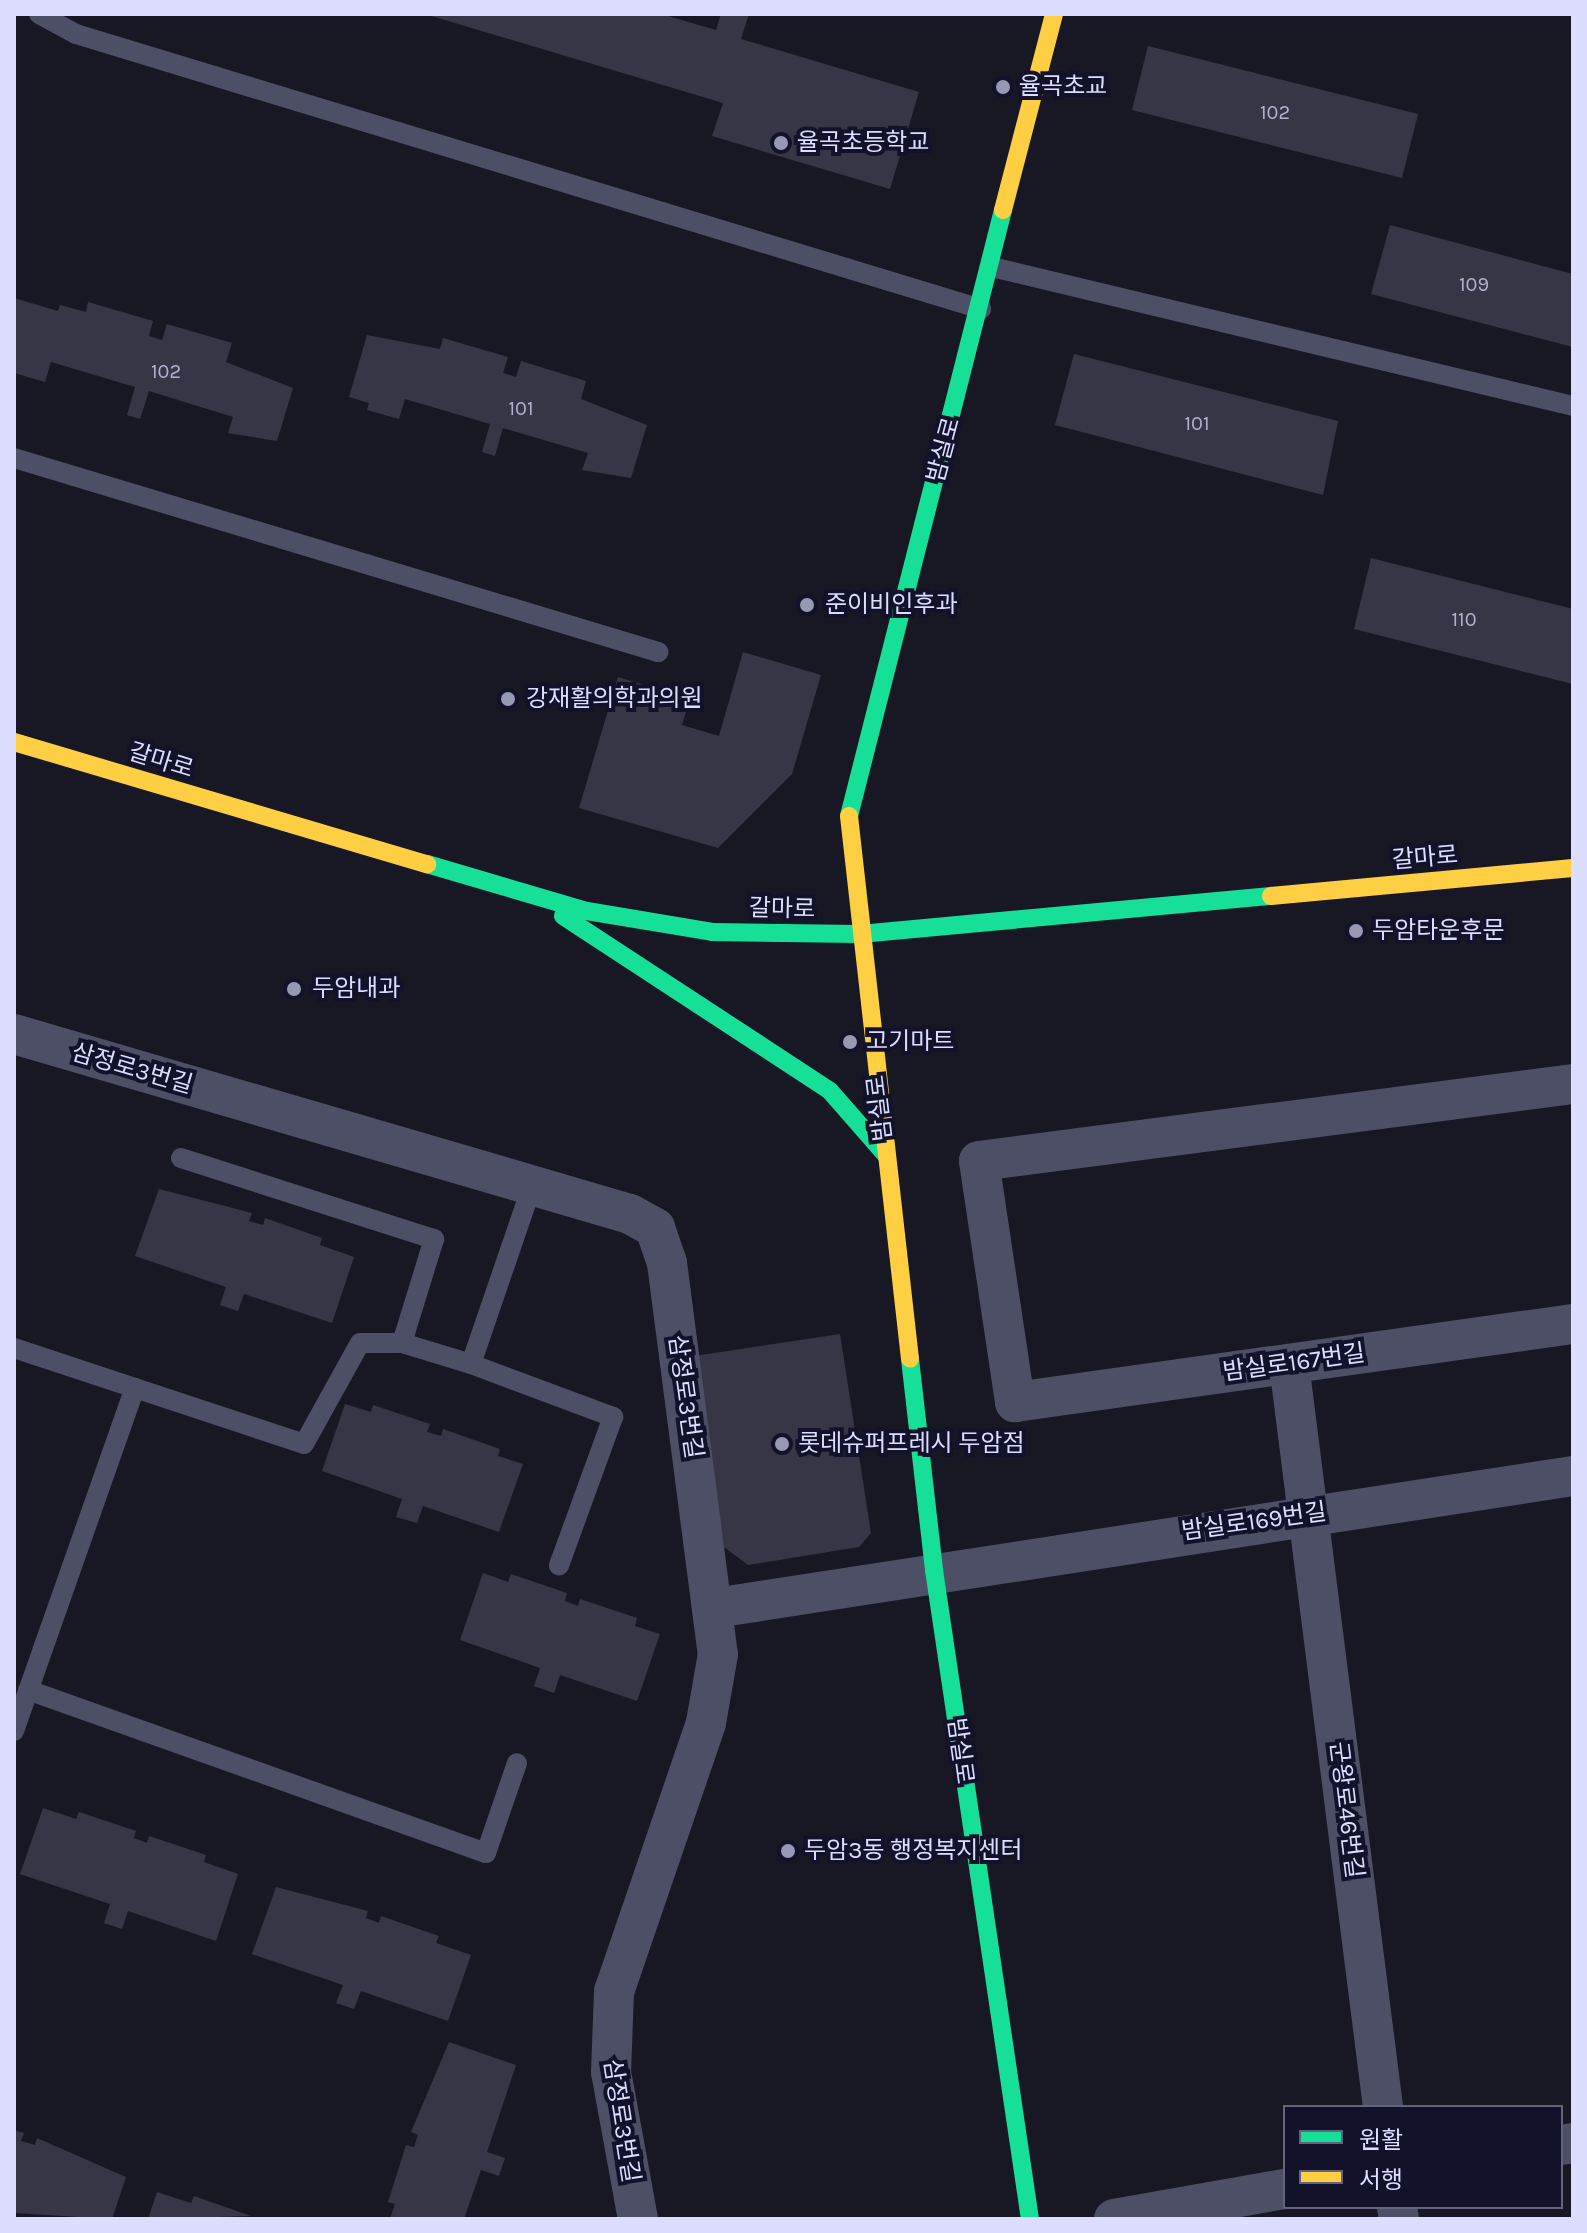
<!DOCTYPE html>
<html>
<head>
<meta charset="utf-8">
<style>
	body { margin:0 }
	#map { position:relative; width:1587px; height:2233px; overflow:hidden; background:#181825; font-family:Karla,"Noto Sans KR",sans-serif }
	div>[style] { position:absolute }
	.building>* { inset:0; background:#363646 }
	.lane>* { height:20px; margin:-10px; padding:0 10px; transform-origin:10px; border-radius:10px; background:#4d4f66 }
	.street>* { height:40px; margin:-20px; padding:0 20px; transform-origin:20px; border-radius:20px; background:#4d4f66 }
	.fast>* { height:18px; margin:-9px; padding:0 9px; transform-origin:9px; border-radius:9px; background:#16e098 }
	.slow>* { height:18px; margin:-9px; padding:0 9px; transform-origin:9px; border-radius:9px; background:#ffcf43 }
	.dots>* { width:22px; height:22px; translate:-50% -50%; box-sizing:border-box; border:4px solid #12122b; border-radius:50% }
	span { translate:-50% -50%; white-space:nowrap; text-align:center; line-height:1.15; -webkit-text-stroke:8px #12122b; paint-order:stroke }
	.number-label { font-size:20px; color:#b2b3d1 }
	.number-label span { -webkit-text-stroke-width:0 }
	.poi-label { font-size:24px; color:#dcddff }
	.left { translate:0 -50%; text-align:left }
	.street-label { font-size:24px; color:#dcddff }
	.frame { position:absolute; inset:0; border:16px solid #dcddff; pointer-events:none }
	.legend { position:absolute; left:1283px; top:2105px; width:280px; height:104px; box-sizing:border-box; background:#12122b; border:2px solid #636380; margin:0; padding:10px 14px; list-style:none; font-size:24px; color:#dcddff }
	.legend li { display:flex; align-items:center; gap:16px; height:40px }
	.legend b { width:40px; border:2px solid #636380 }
</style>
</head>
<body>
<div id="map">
	<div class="building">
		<i style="clip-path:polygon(425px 14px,661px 14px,716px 30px,721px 14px,749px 14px,741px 39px,919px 92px,890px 189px,712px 136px,723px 103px)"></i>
		<i style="clip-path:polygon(1148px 46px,1418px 114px,1402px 178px,1132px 110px)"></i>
		<i style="clip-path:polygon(1390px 225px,1573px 274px,1573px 347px,1371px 294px)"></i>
		<i style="clip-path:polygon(14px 298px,58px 311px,60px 305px,86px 312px,88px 302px,153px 321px,149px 336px,162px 340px,167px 324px,232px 343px,226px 362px,293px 388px,277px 441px,228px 433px,233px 417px,149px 391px,140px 419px,127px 415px,135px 387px,51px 362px,45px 382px,14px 373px)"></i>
		<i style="clip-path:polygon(367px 335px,440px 349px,443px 338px,508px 357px,503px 373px,516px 377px,521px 361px,586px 381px,581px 399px,647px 425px,631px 478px,582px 470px,588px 453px,503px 428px,495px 456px,482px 452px,490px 424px,405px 399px,399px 419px,367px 410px,369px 403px,349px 397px)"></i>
		<i style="clip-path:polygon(1074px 354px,1338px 421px,1323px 495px,1055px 425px)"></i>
		<i style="clip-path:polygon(1371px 558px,1573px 609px,1573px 684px,1354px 629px)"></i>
		<i style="clip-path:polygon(743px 652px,821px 675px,792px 774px,718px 848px,579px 808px,618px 677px,690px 699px,682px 725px,719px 736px)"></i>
		<i style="clip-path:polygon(159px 1189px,252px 1213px,249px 1221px,263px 1225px,265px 1218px,322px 1238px,320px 1245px,354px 1257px,332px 1323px,244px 1294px,238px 1311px,220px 1305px,226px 1287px,135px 1256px)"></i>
		<i style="clip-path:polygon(840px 1334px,871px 1533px,859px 1547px,748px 1565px,724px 1547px,694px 1356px)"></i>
		<i style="clip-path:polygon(345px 1404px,371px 1412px,373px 1405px,430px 1424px,427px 1432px,441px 1436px,443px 1429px,500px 1449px,498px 1456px,523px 1464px,499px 1532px,423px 1506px,417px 1523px,396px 1517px,402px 1499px,322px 1471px)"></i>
		<i style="clip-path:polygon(483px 1573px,508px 1582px,511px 1574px,567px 1593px,565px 1601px,578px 1606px,580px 1599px,637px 1618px,635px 1626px,660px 1634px,637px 1701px,560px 1675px,554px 1693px,534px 1686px,540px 1668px,460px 1640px)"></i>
		<i style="clip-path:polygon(43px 1808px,76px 1819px,79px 1812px,136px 1831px,134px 1838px,147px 1843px,149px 1836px,206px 1855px,204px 1862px,238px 1874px,216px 1941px,128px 1911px,122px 1929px,104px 1923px,110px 1904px,20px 1874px)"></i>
		<i style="clip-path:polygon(276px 1887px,368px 1911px,366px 1918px,379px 1923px,381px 1916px,439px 1936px,436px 1943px,471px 1955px,448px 2021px,361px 1991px,354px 2009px,336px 2003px,343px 1985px,252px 1954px)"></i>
		<i style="clip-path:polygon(449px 2042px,516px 2065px,487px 2152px,505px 2158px,499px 2176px,481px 2170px,464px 2219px,390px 2219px,395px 2204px,388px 2202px,406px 2145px,414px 2147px,418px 2135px,411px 2132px)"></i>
		<i style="clip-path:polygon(14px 2130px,24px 2133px,21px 2141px,35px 2145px,37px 2138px,126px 2177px,112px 2219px,14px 2213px)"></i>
		<i style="clip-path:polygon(157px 2192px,191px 2203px,194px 2196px,251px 2216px,148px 2219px)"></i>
	</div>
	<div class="lane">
		<i style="left:39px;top:14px;width:42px;rotate:28.4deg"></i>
		<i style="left:76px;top:34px;width:946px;rotate:16.9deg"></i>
		<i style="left:992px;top:267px;width:597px;rotate:13.45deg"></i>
		<i style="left:14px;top:458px;width:673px;rotate:16.76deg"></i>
		<i style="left:181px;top:1158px;width:266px;rotate:17.8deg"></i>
		<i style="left:434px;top:1239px;width:109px;rotate:107.1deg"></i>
		<i style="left:14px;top:1348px;width:305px;rotate:18.3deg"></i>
		<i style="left:304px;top:1444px;width:115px;rotate:-61deg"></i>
		<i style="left:360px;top:1343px;width:42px"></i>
		<i style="left:402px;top:1343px;width:72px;rotate:16.9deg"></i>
		<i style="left:471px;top:1364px;width:188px;rotate:-71.1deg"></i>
		<i style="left:471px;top:1364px;width:152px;rotate:20.5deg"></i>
		<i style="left:613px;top:1417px;width:158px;rotate:110deg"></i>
		<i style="left:28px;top:1690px;width:486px;rotate:19.6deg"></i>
		<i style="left:486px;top:1853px;width:95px;rotate:-71deg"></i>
		<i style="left:14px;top:1731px;width:364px;rotate:-70.6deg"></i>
	</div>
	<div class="street">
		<i style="left:14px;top:1034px;width:642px;rotate:16.29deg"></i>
		<i style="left:630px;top:1214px;width:29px;rotate:29deg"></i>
		<i style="left:655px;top:1228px;width:37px;rotate:71deg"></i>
		<i style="left:667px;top:1263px;width:394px;rotate:82.6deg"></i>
		<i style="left:718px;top:1654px;width:70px;rotate:99.9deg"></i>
		<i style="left:706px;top:1723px;width:283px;rotate:108.9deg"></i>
		<i style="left:614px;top:1991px;width:81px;rotate:92.1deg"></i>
		<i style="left:611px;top:2072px;width:149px;rotate:79.6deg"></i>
		<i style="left:1573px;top:1084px;width:599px;rotate:172.61deg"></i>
		<i style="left:979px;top:1161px;width:244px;rotate:81.5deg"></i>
		<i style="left:1015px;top:1402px;width:563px;rotate:-7.96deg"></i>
		<i style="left:1289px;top:1364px;width:749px;rotate:82.79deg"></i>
		<i style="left:715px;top:1608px;width:868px;rotate:-8.75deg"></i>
		<i style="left:1561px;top:2145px;width:12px;rotate:-9deg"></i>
		<i style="left:1397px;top:2207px;width:12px;rotate:81deg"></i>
		<i style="left:1114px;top:2219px;width:174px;rotate:-10deg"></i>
	</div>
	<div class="fast">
		<i style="left:849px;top:816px;width:625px;rotate:-75.74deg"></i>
		<i style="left:427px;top:864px;width:167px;rotate:16.4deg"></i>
		<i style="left:587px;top:911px;width:127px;rotate:9.5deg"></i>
		<i style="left:712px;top:932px;width:148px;rotate:0.8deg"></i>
		<i style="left:860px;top:934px;width:413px;rotate:-5.3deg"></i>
		<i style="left:563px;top:916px;width:319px;rotate:33.2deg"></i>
		<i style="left:830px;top:1091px;width:85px;rotate:48.8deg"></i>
		<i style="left:910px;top:1359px;width:212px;rotate:83.5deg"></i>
		<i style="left:934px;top:1570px;width:656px;rotate:81.59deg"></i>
	</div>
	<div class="slow">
		<i style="left:1003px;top:210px;width:203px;rotate:-75.4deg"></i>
		<i style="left:14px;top:742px;width:431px;rotate:16.5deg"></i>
		<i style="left:849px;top:816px;width:546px;rotate:83.59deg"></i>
		<i style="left:1271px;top:896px;width:303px;rotate:-5.3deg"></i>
	</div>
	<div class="dots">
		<i style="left:1003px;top:87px;background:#9798b3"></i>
		<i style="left:781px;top:143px;background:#9798b3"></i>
		<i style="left:807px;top:605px;background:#9798b3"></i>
		<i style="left:508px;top:699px;background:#9798b3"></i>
		<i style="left:1356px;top:931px;background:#9798b3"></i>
		<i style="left:294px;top:989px;background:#9798b3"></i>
		<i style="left:850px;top:1042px;background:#9798b3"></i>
		<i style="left:782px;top:1444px;background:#9798b3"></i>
		<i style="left:788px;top:1851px;background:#9798b3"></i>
	</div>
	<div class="number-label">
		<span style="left:1275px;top:112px">102</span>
		<span style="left:1474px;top:284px">109</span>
		<span style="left:166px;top:371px">102</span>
		<span style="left:521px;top:408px">101</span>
		<span style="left:1197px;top:423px">101</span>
		<span style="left:1464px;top:619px">110</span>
	</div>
	<div class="poi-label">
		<span class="left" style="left:1019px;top:87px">율곡초교</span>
		<span class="left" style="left:797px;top:143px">율곡초등학교</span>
		<span class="left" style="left:825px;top:605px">준이비인후과</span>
		<span class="left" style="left:526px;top:699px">강재활의학과의원</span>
		<span class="left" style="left:1372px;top:931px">두암타운후문</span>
		<span class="left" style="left:312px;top:989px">두암내과</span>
		<span class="left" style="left:866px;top:1042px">고기마트</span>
		<span class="left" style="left:798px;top:1444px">롯데슈퍼프레시 두암점</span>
		<span class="left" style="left:804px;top:1851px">두암3동 행정복지센터</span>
	</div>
	<div class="street-label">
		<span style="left:944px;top:450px;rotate:-75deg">밤실로</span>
		<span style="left:161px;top:761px;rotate:17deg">갈마로</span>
		<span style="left:1425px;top:858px;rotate:-5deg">갈마로</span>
		<span style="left:782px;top:909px;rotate:1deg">갈마로</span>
		<span style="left:132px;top:1069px;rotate:16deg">삼정로3번길</span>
		<span style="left:880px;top:1108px;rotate:-97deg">밤실로</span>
		<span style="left:1294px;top:1363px;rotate:-8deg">밤실로167번길</span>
		<span style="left:685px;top:1397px;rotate:82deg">삼정로3번길</span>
		<span style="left:1254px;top:1522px;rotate:-8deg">밤실로169번길</span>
		<span style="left:960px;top:1751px;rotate:82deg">밤실로</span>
		<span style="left:1346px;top:1810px;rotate:83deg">군왕로46번길</span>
		<span style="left:621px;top:2121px;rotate:81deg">삼정로3번길</span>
	</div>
	<div class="frame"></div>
	<ul class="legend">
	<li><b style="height:10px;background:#16e098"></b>원활</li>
	<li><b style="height:10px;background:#ffcf43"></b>서행</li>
	</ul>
</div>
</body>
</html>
